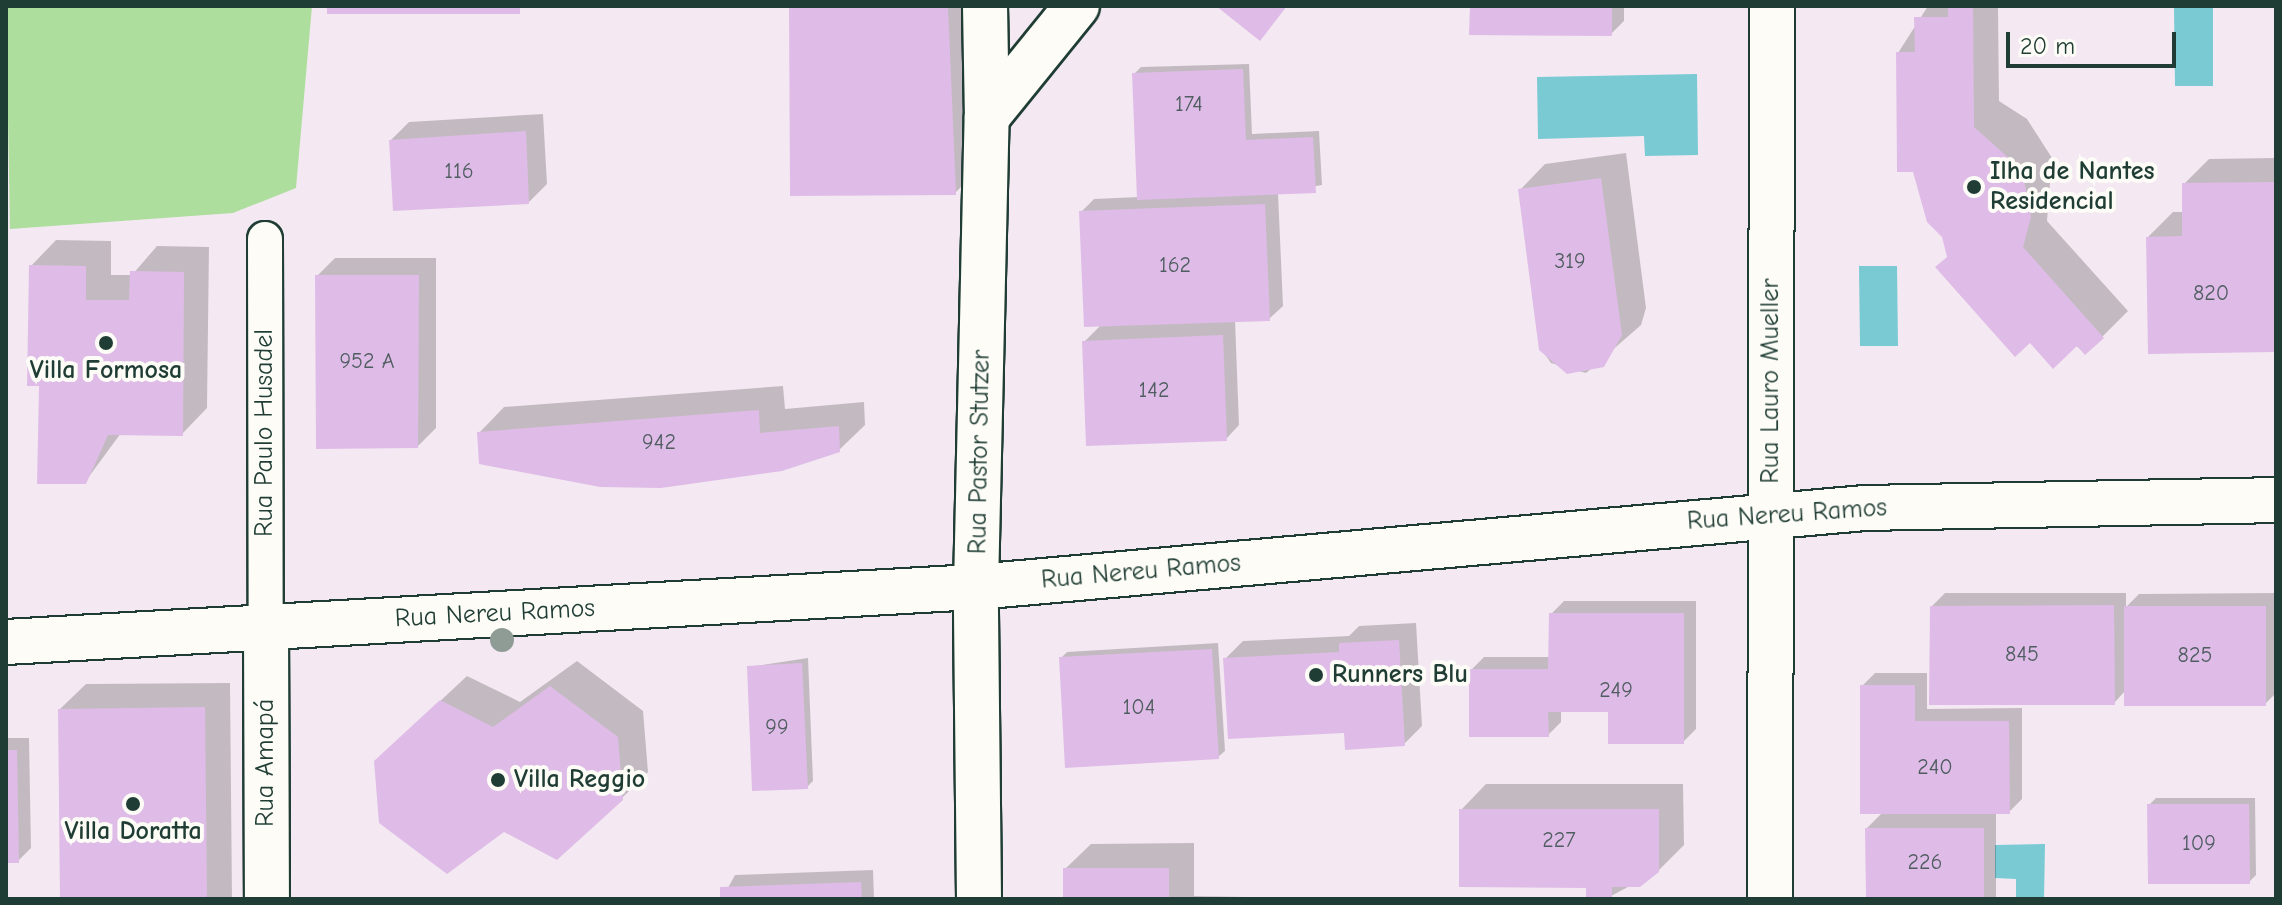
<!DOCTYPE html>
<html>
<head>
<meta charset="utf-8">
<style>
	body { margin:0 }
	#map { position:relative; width:2282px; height:905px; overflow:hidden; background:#f4e9f2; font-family:"Comic Neue",sans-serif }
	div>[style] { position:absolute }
	.green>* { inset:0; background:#aede9e }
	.water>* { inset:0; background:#7acad4 }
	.shadow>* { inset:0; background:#0003 }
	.building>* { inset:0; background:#dfbce7 }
	.roads { filter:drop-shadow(2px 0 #1f3d34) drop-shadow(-2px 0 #1f3d34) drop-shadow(0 2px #1f3d34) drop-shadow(0 -2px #1f3d34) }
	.service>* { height:34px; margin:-17px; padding:0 17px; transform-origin:17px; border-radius:17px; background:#fdfcf7 }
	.minor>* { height:44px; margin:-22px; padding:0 22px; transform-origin:22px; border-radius:22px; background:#fdfcf7 }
	.tertiary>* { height:44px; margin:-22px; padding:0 22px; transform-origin:22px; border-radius:22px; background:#fdfcf7 }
	.secondary>* { height:44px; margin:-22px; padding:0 22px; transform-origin:22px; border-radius:22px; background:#fdfcf7 }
	.trees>* { width:24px; height:24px; margin:-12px; border-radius:50%; background:#8f9c95 }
	.dots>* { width:22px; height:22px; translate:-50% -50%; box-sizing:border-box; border:4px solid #fdfcf7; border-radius:50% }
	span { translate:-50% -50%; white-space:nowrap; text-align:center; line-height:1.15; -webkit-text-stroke:8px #fdfcf7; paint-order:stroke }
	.number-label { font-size:22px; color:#4f5d61 }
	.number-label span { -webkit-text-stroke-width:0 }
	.poi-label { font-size:26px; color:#1f3d34; font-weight:700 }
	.left { translate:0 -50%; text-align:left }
	.street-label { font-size:26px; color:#1f3d34 }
	.frame { position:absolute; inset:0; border:8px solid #1f3d34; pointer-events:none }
	.scale { position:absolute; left:2006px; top:32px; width:170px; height:36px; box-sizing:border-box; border:4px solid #1f3d34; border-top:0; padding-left:10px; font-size:24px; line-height:28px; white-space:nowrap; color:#1f3d34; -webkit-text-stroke:6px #fdfcf7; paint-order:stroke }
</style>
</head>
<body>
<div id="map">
	<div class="green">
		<i style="clip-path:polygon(6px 6px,312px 6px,296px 188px,233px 213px,10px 229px)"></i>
	</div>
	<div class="water">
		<i style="clip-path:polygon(2174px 7px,2213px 7px,2213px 86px,2175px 86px)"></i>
		<i style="clip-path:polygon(1697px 74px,1698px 155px,1645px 156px,1644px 136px,1538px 139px,1537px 77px)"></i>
		<i style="clip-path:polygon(1859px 266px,1897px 266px,1898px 346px,1860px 346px)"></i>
		<i style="clip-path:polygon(2045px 844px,2044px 899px,2016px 899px,2016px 879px,1995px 878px,1995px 845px)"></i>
	</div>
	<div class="shadow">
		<i style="clip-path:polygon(790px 6px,969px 6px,976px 172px,955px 193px)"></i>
		<i style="clip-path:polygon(1472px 6px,1624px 6px,1624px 21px,1611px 34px)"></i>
		<i style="clip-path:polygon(1928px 6px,1998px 6px,1999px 101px,2027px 119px,2052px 158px,2047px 221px,2128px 311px,2086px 353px,1949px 256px,1898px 53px)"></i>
		<i style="clip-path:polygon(1249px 64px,1252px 134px,1319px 131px,1322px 185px,1278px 193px,1283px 306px,1269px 319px,1235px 320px,1239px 425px,1226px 439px,1084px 342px,1101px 325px,1081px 212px,1094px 199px,1139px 197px,1134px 74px,1141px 67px)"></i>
		<i style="clip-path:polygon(543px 114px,547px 184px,529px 202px,391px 140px,409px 122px)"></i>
		<i style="clip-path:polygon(1626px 153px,1646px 308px,1641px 325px,1586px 373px,1551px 363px,1541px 349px,1520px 190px,1545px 164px)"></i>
		<i style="clip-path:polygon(2276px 158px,2276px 350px,2148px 237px,2173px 212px,2184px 212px,2184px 184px,2209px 159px)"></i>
		<i style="clip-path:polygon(56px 240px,111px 241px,111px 275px,132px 275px,157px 246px,209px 247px,207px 408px,182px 434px,121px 433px,85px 482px,41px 384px,31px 266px)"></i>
		<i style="clip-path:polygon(335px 258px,436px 258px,436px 428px,418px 446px,317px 276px)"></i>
		<i style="clip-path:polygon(783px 386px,785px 409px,864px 402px,865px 425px,839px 450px,479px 433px,504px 407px)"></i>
		<i style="clip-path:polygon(1945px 593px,2126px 593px,2126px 607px,2139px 594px,2276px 593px,2276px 693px,2265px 704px,2126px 690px,2114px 703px,1932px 606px)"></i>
		<i style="clip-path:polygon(1564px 601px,1696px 601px,1696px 729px,1683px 742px,1610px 710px,1561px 710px,1561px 722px,1548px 735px,1471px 670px,1484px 657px,1551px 657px,1551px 614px)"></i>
		<i style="clip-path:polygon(1416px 623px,1422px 726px,1404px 744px,1346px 730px,1225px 659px,1243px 641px,1349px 636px,1359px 626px)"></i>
		<i style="clip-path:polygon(1218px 643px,1225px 751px,1218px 757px,1061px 658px,1067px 652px)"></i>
		<i style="clip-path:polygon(808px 658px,813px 781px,807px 787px,749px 667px)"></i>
		<i style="clip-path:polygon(577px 661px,643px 711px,648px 772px,622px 798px,376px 761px,467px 676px,520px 702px)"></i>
		<i style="clip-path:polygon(1875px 673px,1927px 673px,1927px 709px,2022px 708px,2022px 799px,2009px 812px,1996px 812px,1996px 899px,1868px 899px,1867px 828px,1883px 812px,1862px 686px)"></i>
		<i style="clip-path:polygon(230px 683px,232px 899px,62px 899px,60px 709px,86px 684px)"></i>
		<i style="clip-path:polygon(6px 738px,29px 738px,31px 848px,18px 861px,6px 861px)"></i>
		<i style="clip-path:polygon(1486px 784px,1683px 784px,1684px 845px,1658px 871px,1611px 896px,1461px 810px)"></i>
		<i style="clip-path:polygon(2156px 798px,2255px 798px,2256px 875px,2249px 882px,2149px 805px)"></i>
		<i style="clip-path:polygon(1194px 843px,1194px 896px,1345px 899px,1065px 899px,1065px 869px,1091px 844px)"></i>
		<i style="clip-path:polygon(873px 870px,874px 899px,722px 899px,735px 875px)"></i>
	</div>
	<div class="building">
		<i style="clip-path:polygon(327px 6px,520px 6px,520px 14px,327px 14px)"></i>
		<i style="clip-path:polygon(789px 6px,948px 6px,956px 195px,790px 196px)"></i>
		<i style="clip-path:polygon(1216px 6px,1287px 6px,1260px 41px)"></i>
		<i style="clip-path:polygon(1470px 6px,1612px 6px,1612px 36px,1469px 35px)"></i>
		<i style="clip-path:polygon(1948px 6px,1973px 6px,1974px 127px,2022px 170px,2031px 217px,2023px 247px,2104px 338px,2085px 355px,2077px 346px,2053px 369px,2030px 343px,2015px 357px,1935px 267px,1947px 257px,1942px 237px,1927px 222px,1913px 172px,1897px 172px,1896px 52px,1915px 52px,1914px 17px,1948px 17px)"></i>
		<i style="clip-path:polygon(1243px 69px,1246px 140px,1313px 137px,1316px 193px,1137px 200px,1132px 73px)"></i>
		<i style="clip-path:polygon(526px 131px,529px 204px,393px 211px,389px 140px)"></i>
		<i style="clip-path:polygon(1601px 178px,1622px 335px,1604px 367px,1567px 374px,1539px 350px,1518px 189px)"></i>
		<i style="clip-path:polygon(2276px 182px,2276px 352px,2148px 354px,2146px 237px,2182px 236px,2182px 183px)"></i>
		<i style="clip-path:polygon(1265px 204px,1270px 321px,1084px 327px,1079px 211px)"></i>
		<i style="clip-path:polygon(29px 265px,86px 266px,86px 300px,129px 300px,130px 271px,184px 272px,183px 436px,108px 435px,86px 484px,37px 484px,39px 386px,27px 386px)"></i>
		<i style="clip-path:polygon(315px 275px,419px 275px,418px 448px,316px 449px)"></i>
		<i style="clip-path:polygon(1223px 335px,1227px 441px,1086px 446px,1082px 341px)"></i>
		<i style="clip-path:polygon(759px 410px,760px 433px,839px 426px,840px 452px,782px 471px,661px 488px,600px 487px,479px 464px,477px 432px)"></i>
		<i style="clip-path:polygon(2114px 605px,2115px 705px,1929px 705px,1930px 606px)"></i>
		<i style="clip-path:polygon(2124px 606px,2266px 606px,2266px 706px,2124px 706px)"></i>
		<i style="clip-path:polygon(1549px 613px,1684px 613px,1684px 744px,1608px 744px,1608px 712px,1548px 712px,1549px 737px,1469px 737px,1469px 669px,1548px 669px)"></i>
		<i style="clip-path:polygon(1399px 640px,1405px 746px,1345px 750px,1344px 733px,1228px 739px,1223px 658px,1339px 652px,1339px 643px)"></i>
		<i style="clip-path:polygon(1212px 649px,1219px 759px,1065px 768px,1059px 657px)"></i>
		<i style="clip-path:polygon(802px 663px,808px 789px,752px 791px,747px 666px)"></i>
		<i style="clip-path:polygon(1860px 685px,1915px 685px,1915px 721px,2009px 721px,2010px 814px,1860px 814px)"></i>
		<i style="clip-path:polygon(550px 686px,618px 737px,623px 800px,557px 860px,504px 832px,447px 874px,379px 823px,374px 761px,440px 700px,493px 727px)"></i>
		<i style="clip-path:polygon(205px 707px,207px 899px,60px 899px,58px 709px)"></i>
		<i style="clip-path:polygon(6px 750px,17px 750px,19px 863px,6px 863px)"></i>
		<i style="clip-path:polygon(2147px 804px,2249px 804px,2250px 884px,2148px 884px)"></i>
		<i style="clip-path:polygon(1459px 809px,1659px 809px,1659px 872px,1640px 887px,1612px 887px,1612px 898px,1586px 897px,1586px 888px,1459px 887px)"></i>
		<i style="clip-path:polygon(1865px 828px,1984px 828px,1984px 899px,1866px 899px)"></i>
		<i style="clip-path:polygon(1063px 868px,1169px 868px,1169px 899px,1063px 899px)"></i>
		<i style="clip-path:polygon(861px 882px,862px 899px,720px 899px,720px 887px)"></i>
	</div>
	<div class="roads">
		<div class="service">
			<i style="left:265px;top:239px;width:388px;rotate:89.9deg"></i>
		</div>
		<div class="minor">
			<i style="left:985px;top:6px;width:111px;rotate:89deg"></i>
			<i style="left:266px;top:627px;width:272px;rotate:89.8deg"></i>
			<i style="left:6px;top:642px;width:972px;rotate:-3.25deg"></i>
		</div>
		<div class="tertiary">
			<i style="left:976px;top:587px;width:470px;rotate:-88.7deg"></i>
			<i style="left:987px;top:117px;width:143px;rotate:-51deg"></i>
			<i style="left:1770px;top:899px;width:893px;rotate:-89.87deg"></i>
		</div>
		<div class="secondary">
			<i style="left:979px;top:899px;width:312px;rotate:-90.6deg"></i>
			<i style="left:976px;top:587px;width:892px;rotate:-5.08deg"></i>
			<i style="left:1864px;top:508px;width:412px;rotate:-1.1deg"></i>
		</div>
	</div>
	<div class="trees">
		<i style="left:502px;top:640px"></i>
	</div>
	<div class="dots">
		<i style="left:1974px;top:187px;background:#1f3d34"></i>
		<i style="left:106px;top:343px;background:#1f3d34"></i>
		<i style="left:1316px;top:675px;background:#1f3d34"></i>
		<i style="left:498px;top:780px;background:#1f3d34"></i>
		<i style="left:133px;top:804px;background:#1f3d34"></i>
	</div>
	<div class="number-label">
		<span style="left:1189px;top:105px">174</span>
		<span style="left:459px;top:172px">116</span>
		<span style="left:1570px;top:262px">319</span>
		<span style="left:1175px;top:266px">162</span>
		<span style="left:2211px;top:294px">820</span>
		<span style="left:367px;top:362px">952 A</span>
		<span style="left:1154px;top:391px">142</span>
		<span style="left:659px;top:443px">942</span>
		<span style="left:2022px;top:655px">845</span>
		<span style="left:2195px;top:656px">825</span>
		<span style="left:1616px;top:691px">249</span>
		<span style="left:1139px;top:708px">104</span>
		<span style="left:777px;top:728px">99</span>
		<span style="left:1935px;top:768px">240</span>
		<span style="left:1559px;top:841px">227</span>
		<span style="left:2199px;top:844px">109</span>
		<span style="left:1925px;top:863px">226</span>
	</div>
	<div class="poi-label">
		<span class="left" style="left:1990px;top:187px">Ilha de Nantes<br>Residencial</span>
		<span style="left:106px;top:371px">Villa Formosa</span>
		<span class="left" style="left:1332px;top:675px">Runners Blu</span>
		<span class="left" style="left:514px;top:780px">Villa Reggio</span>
		<span style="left:133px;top:832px">Villa Doratta</span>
	</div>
	<div class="street-label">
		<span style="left:1771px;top:381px;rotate:-90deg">Rua Lauro Mueller</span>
		<span style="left:265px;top:433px;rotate:-90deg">Rua Paulo Husadel</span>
		<span style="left:980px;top:452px;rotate:-89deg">Rua Pastor Stutzer</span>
		<span style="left:1787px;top:515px;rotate:-4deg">Rua Nereu Ramos</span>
		<span style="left:1141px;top:572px;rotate:-5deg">Rua Nereu Ramos</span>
		<span style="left:495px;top:614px;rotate:-3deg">Rua Nereu Ramos</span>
		<span style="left:266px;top:763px;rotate:-90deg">Rua Amapá</span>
	</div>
	<div class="frame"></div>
	<div class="scale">20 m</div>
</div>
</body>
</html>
